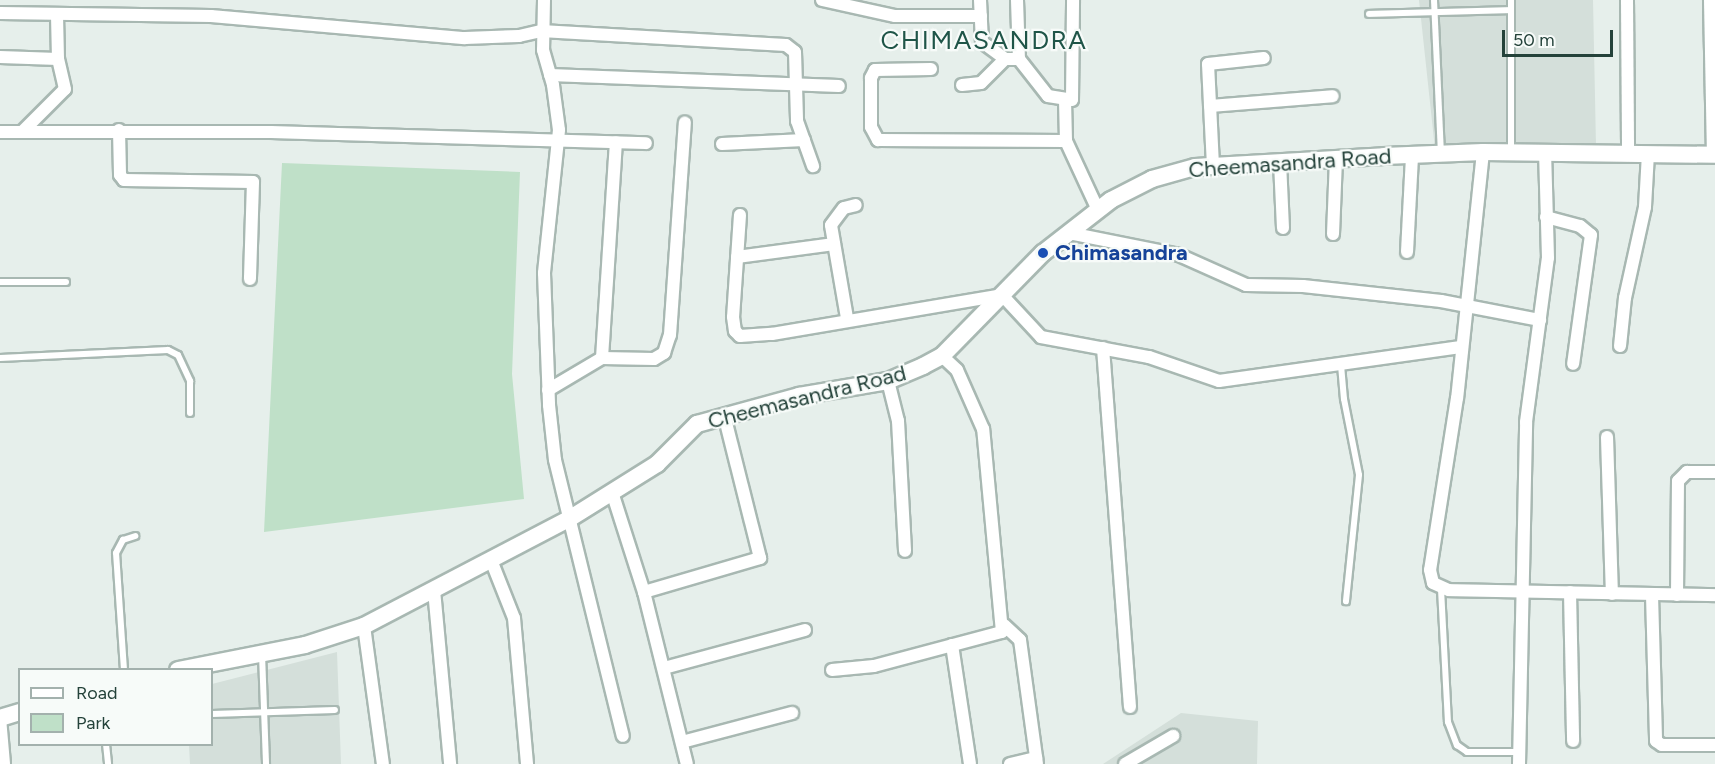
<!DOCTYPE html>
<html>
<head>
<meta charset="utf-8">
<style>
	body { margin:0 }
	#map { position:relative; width:1715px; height:764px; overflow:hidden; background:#e6efeb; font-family:Figtree,sans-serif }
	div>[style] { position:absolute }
	.built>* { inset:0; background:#d4dfda }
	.green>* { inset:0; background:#bfe0c8 }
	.roads { filter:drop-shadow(2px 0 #a8b8b2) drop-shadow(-2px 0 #a8b8b2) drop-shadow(0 2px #a8b8b2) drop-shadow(0 -2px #a8b8b2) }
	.service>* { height:6px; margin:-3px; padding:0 3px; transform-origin:3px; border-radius:3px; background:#fff }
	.minor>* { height:12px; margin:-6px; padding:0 6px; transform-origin:6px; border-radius:6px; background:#fff }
	.tertiary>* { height:16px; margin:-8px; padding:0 8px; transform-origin:8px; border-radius:8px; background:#fff }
	.dots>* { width:16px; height:16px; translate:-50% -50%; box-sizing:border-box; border:3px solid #f7fbf9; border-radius:50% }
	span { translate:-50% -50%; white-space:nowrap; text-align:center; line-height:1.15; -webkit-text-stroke:4.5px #f7fbf9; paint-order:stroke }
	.street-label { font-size:22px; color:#24423a }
	.transit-label { font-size:22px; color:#164399; font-weight:700 }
	.left { translate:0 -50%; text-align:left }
	.quarter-label { font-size:26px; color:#1f5548; letter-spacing:1.5px }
	.legend { position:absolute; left:18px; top:668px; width:195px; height:78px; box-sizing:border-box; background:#f7fbf9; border:2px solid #a3b1ad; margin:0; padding:8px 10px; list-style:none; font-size:18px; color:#24423a }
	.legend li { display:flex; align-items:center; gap:12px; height:30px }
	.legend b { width:30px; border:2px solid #a3b1ad }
	.scale { position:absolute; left:1502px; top:30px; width:111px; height:27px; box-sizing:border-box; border:3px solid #24423a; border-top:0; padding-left:8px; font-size:18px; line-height:21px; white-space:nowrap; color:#24423a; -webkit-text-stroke:4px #f7fbf9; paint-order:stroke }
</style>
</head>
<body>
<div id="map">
	<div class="built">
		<i style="clip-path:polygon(1419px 0,1593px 0,1596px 146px,1435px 149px)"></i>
		<i style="clip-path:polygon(337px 652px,341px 764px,190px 764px,189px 745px,212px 744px,212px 684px)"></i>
		<i style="clip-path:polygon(1181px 713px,1258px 721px,1257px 764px,1103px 764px)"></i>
	</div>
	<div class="green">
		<i style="clip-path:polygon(282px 163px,520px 172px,512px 374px,524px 499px,264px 532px)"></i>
	</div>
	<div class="roads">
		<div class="service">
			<i style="left:1434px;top:0;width:152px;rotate:87.4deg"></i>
			<i style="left:1511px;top:0;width:152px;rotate:90deg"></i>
			<i style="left:1369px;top:14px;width:142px;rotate:-1.6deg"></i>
			<i style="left:0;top:282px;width:66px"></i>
			<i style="left:0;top:358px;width:168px;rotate:-2.7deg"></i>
			<i style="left:168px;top:350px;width:11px;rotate:27deg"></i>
			<i style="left:178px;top:355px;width:29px;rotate:65deg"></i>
			<i style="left:190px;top:381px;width:32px;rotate:90deg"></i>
			<i style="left:1341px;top:365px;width:34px;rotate:85deg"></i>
			<i style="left:1344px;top:399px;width:77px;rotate:78.8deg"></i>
			<i style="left:1359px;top:475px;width:127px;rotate:95.9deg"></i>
			<i style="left:1441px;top:589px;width:133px;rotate:87deg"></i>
			<i style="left:1448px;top:722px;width:25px;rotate:69deg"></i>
			<i style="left:1457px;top:745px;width:12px;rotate:35deg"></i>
			<i style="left:1467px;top:752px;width:52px"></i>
			<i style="left:262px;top:654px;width:110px;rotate:87.9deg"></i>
			<i style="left:124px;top:670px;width:117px;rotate:-93.9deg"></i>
			<i style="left:116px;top:553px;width:15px;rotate:-62deg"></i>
			<i style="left:123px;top:540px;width:13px;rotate:-18deg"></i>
			<i style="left:212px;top:714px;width:123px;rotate:-1.9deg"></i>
			<i style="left:106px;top:744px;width:20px;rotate:84deg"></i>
		</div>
		<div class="minor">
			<i style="left:544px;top:0;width:50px;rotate:91.1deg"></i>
			<i style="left:543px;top:50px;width:36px;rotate:74deg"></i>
			<i style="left:553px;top:85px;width:45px;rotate:82.4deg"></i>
			<i style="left:559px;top:130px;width:144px;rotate:96deg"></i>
			<i style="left:544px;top:273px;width:132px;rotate:87.8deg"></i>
			<i style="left:549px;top:405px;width:55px;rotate:83.8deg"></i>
			<i style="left:555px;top:460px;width:284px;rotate:76.2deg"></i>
			<i style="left:822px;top:0;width:75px;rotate:12.4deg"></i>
			<i style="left:895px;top:16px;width:86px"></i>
			<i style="left:980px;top:0;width:42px;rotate:87.3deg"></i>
			<i style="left:982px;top:42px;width:29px;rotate:36deg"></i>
			<i style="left:1005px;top:59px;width:14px"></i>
			<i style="left:1017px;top:0;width:59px;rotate:88.1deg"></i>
			<i style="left:1019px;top:59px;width:47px;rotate:51.9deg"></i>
			<i style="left:1048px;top:96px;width:24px;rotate:9deg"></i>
			<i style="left:1072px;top:100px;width:100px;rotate:-89.4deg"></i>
			<i style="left:1627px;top:0;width:154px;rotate:89.6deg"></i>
			<i style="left:1710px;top:0;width:155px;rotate:88.9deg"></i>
			<i style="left:0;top:13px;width:211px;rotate:0.8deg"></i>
			<i style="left:211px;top:16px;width:255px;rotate:5deg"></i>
			<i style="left:465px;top:38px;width:54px;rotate:-2.1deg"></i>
			<i style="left:519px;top:36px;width:23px;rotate:-13deg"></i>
			<i style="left:541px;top:31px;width:245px;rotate:3.3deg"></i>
			<i style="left:786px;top:45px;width:11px;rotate:38deg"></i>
			<i style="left:795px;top:52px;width:69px;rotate:88.3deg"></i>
			<i style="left:797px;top:121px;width:48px;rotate:70.4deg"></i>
			<i style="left:0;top:57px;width:58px;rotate:2deg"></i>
			<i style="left:931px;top:69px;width:56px;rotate:179deg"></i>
			<i style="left:875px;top:70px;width:9px;rotate:117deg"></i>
			<i style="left:871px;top:78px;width:49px;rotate:90deg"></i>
			<i style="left:871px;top:127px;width:15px;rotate:62deg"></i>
			<i style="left:878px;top:140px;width:188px;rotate:0.3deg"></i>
			<i style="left:550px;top:75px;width:289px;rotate:2.2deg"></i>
			<i style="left:962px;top:85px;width:19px;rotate:-6deg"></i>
			<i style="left:981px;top:83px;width:34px;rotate:-45deg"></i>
			<i style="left:1065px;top:100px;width:41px;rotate:88.6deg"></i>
			<i style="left:1066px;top:141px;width:76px;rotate:65.1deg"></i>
			<i style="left:1210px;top:106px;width:123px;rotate:-4.6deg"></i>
			<i style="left:119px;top:130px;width:45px;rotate:88.7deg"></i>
			<i style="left:120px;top:175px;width:6px;rotate:51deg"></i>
			<i style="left:124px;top:180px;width:129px;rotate:0.9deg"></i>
			<i style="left:253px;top:182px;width:97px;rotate:91.8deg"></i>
			<i style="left:23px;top:131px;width:59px;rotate:-45deg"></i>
			<i style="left:65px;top:89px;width:31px;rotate:-103deg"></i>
			<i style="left:58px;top:59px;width:44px;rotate:-91.3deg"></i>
			<i style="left:0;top:132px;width:271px"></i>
			<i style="left:271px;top:132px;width:375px;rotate:1.7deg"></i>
			<i style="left:722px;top:144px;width:82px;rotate:-2.8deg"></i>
			<i style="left:1483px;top:152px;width:247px;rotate:96deg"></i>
			<i style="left:1457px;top:398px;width:174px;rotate:98.9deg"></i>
			<i style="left:1430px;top:570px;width:13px;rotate:77deg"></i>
			<i style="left:1433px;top:583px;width:17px;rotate:24deg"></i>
			<i style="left:1449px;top:590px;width:266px;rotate:1.1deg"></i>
			<i style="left:1280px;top:162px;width:66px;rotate:87.4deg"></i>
			<i style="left:1213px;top:166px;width:102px;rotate:-92.8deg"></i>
			<i style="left:1208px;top:64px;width:56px;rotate:-6.1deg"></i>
			<i style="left:740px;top:215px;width:102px;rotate:93.9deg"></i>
			<i style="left:733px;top:317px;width:14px;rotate:82deg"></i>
			<i style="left:735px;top:331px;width:7px;rotate:45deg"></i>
			<i style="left:740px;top:336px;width:32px;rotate:-4deg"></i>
			<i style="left:772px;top:334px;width:233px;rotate:-9.6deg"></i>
			<i style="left:1002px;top:295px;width:57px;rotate:47.1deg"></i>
			<i style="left:1041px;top:337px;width:110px;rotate:10.5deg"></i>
			<i style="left:1149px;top:357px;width:74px;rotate:18.9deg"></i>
			<i style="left:1219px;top:381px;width:244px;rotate:-8deg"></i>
			<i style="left:1546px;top:217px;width:35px;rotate:15deg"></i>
			<i style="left:1580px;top:226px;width:14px;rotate:39deg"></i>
			<i style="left:1591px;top:235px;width:130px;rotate:97.9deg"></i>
			<i style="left:1069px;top:233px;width:112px;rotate:11.3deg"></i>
			<i style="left:1179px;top:255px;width:73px;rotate:24.1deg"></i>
			<i style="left:1246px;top:285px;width:57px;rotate:1deg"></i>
			<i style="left:1303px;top:286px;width:139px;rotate:6.2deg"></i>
			<i style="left:1441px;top:301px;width:101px;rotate:10.9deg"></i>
			<i style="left:1333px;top:234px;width:75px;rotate:-87.7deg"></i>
			<i style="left:1407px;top:252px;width:97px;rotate:-87deg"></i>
			<i style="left:737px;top:257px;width:98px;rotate:-7.6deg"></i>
			<i style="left:847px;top:318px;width:94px;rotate:-99.8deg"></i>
			<i style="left:831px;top:225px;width:21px;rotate:-53deg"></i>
			<i style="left:844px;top:208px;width:12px;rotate:-14deg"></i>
			<i style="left:1620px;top:346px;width:48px;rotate:-84.1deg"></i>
			<i style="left:1625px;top:298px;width:93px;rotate:-77.6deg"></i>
			<i style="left:1645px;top:207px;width:53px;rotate:-86.8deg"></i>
			<i style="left:1103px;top:348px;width:360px;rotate:85.7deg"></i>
			<i style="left:602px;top:358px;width:216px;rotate:-86.3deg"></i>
			<i style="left:888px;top:381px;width:41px;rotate:76deg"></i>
			<i style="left:898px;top:421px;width:130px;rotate:86.9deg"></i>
			<i style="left:548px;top:390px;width:63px;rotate:-30.7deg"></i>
			<i style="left:602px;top:358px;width:52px;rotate:1.1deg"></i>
			<i style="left:654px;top:359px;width:12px;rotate:-31deg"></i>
			<i style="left:664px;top:353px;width:19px;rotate:-72deg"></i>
			<i style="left:670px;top:335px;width:213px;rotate:-86deg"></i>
			<i style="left:1607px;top:437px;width:157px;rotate:88.2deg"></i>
			<i style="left:612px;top:492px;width:105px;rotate:72.3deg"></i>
			<i style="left:644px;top:592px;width:177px;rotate:76deg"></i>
			<i style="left:491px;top:560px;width:62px;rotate:68.4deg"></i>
			<i style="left:514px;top:618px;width:147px;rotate:84.9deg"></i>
			<i style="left:434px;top:590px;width:175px;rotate:84.7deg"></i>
			<i style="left:644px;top:592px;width:121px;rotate:-16.3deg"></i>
			<i style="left:760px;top:558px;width:147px;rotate:-104.1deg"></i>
			<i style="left:1570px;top:592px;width:149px;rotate:88.8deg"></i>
			<i style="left:1652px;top:595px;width:146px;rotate:88.4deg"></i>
			<i style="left:1656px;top:741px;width:7px;rotate:34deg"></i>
			<i style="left:1662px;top:745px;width:53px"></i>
			<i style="left:1677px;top:595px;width:114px;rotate:-89.5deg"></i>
			<i style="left:1678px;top:481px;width:13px;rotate:-45deg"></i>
			<i style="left:1687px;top:472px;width:28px"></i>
			<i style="left:1004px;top:625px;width:22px;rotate:43deg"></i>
			<i style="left:1020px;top:640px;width:125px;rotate:82.2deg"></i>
			<i style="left:364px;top:626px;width:139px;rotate:82.2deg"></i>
			<i style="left:952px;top:645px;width:120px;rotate:81.4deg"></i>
			<i style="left:664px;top:668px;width:146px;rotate:-15.1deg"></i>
			<i style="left:832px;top:670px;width:42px;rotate:-5.4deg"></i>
			<i style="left:874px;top:666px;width:132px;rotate:-14.9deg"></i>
			<i style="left:1002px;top:632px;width:204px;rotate:-95.3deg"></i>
			<i style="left:983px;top:429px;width:64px;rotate:-113.8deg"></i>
			<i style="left:957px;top:370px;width:21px;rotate:-137deg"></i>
			<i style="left:0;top:718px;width:46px;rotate:85deg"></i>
			<i style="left:682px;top:742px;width:114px;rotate:-14.8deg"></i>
			<i style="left:1010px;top:764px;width:27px;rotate:-13deg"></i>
			<i style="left:1125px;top:764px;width:56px;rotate:-30.3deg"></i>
			<i style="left:1519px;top:764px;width:342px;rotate:-88.8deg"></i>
			<i style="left:1526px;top:422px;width:165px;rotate:-82.4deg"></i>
			<i style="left:1548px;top:258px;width:105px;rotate:-91.6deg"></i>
		</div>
		<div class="tertiary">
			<i style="left:178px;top:670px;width:129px;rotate:-11.1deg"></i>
			<i style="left:305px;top:645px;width:62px;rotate:-17.9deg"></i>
			<i style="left:364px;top:626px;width:231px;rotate:-27.6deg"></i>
			<i style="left:569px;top:519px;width:104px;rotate:-32deg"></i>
			<i style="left:657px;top:464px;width:57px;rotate:-45deg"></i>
			<i style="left:697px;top:424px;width:106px;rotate:-15.4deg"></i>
			<i style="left:799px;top:396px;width:90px;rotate:-9.6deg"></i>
			<i style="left:888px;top:381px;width:38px;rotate:-23deg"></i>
			<i style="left:923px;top:366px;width:21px;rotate:-28deg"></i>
			<i style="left:942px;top:356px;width:144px;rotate:-45.6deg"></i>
			<i style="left:1043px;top:253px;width:86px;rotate:-37.9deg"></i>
			<i style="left:1111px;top:200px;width:46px;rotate:-27.1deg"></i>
			<i style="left:1152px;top:179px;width:45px;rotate:-15.6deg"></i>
			<i style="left:1195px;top:167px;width:189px;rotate:-3.3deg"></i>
			<i style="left:1384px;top:156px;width:99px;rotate:-2.3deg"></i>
			<i style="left:1483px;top:152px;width:232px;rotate:0.7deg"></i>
			<i style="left:0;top:718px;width:21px;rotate:-17deg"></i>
		</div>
	</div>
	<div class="dots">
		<i style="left:1043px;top:253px;background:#1a4fb4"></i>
	</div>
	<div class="street-label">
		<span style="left:1290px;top:163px;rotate:-4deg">Cheemasandra Road</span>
		<span style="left:807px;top:397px;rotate:-14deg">Cheemasandra Road</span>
	</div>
	<div class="transit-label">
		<span class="left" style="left:1055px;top:253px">Chimasandra</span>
	</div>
	<div class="quarter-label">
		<span style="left:984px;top:41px">CHIMASANDRA</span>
	</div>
	<ul class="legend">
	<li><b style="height:8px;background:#fff"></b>Road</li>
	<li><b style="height:16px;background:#bfe0c8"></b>Park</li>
	</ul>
	<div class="scale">50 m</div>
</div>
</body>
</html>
